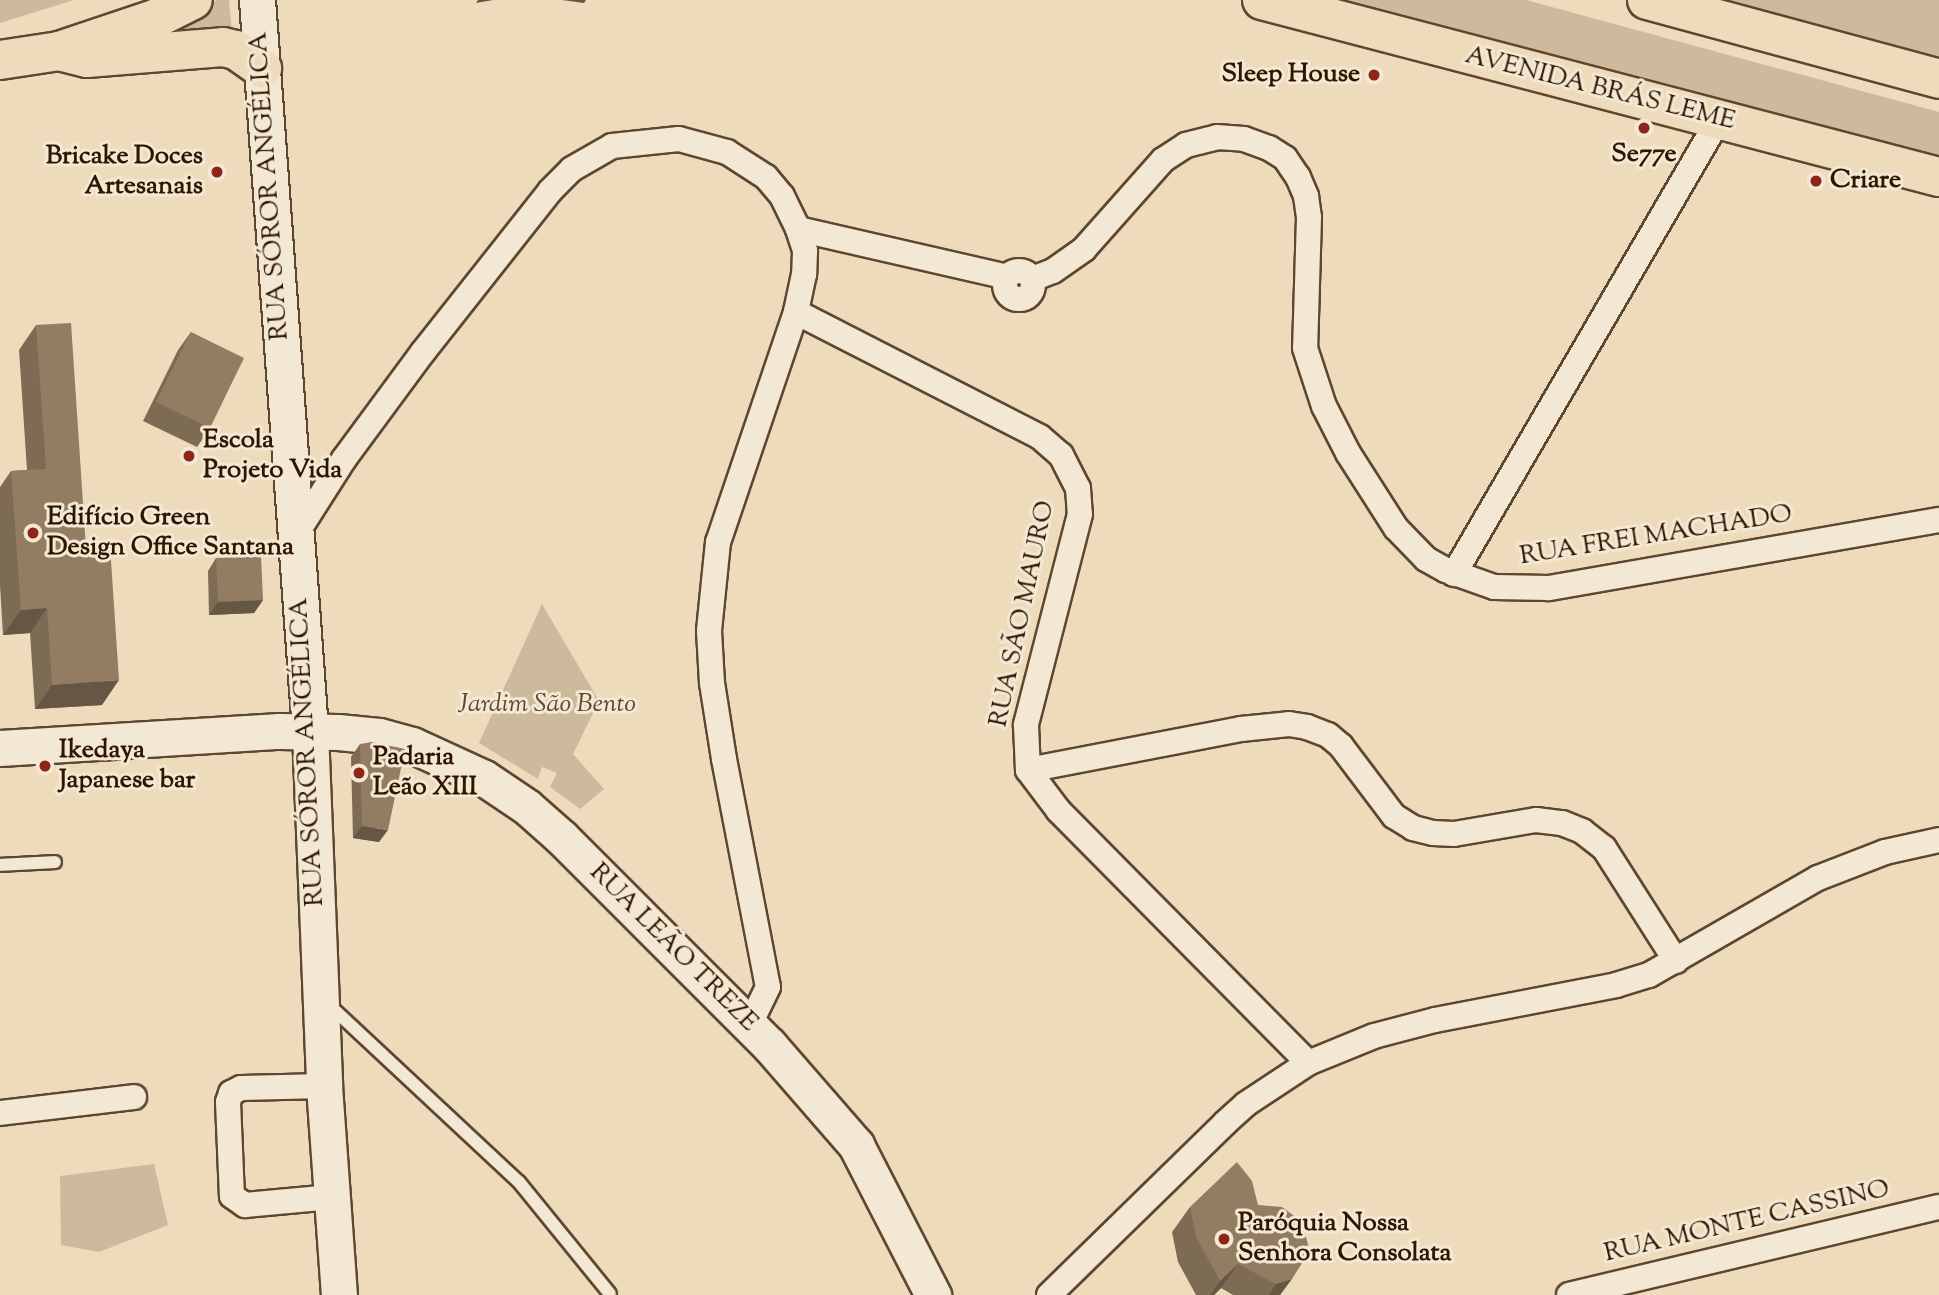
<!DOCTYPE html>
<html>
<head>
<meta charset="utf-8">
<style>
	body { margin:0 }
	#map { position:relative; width:1939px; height:1295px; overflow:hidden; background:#eddbbc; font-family:"Sorts Mill Goudy",serif }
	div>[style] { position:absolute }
	.green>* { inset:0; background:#cdb99c }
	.roads { filter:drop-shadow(2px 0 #5f462f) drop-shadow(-2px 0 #5f462f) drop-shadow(0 2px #5f462f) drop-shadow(0 -2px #5f462f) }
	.lane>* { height:12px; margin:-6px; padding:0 6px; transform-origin:6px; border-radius:6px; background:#f3e8d3 }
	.street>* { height:24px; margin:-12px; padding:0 12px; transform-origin:12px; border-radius:12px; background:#f3e8d3 }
	.street>.ring { margin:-12px; padding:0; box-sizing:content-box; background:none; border:24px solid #f3e8d3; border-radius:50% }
	.secondary>* { height:35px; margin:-17.5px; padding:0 17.5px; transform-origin:17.5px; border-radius:17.5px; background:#f3e8d3 }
	.primary>* { height:38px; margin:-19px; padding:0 19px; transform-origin:19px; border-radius:19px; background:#eddbbc }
	.wall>* { inset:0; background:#7e6b54 }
	.shaded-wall>* { inset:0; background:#665745 }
	.building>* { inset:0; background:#927c62 }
	.dots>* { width:19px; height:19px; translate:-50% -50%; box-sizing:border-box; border:4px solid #f3e8d3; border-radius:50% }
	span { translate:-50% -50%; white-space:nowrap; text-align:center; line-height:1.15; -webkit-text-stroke:6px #f3e8d3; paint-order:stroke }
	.poi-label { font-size:26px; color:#301500; font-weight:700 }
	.right { translate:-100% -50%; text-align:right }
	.left { translate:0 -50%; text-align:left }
	.street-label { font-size:26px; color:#301500 }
	.park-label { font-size:26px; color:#5f462f; font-style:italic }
</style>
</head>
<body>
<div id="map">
	<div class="green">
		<i style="clip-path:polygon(0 0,74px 0,0 23px)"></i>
		<i style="clip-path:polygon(218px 0,229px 0,232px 34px,100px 51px)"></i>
		<i style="clip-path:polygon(1347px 0,1526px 0,1939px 112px,1939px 156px)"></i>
		<i style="clip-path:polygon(1685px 0,1939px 0,1939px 69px)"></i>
		<i style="clip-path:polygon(542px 604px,599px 701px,573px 754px,604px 789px,580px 809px,550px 787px,557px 773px,542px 767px,538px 779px,479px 743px)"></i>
		<i style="clip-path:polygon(154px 1164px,168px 1225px,99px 1252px,61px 1245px,60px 1176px)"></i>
	</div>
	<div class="roads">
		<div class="lane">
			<i style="left:0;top:865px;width:55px;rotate:-3.1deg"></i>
			<i style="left:328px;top:1004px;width:261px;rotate:43deg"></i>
			<i style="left:519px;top:1182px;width:144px;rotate:50.9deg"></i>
		</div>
		<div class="street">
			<i style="left:798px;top:229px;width:214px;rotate:12.9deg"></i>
			<i class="ring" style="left:1005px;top:271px;width:4px;height:4px"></i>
			<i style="left:1032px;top:279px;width:22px;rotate:-21deg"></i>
			<i style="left:1053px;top:271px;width:38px;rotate:-35deg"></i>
			<i style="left:1084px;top:249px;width:119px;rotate:-48.4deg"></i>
			<i style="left:1163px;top:160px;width:27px;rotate:-33deg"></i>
			<i style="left:1186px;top:145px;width:32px;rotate:-14deg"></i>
			<i style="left:1217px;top:137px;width:27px;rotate:4deg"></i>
			<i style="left:1244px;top:139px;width:27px;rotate:20deg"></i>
			<i style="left:1269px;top:148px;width:19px;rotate:32deg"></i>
			<i style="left:1285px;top:158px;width:23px;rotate:56deg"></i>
			<i style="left:1298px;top:177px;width:21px;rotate:67deg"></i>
			<i style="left:1306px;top:196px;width:21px;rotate:82deg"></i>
			<i style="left:1309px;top:217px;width:131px;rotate:91.7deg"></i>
			<i style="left:1305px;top:348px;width:61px;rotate:71.9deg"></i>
			<i style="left:1324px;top:406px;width:53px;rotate:62.9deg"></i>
			<i style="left:1348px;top:453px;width:89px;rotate:57.4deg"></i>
			<i style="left:1396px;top:528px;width:43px;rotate:45.9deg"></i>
			<i style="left:1426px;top:559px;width:23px;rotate:29deg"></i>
			<i style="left:1446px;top:570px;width:51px;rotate:19.5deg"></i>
			<i style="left:1494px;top:587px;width:55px;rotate:1deg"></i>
			<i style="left:1549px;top:588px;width:396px;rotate:-9.9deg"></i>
			<i style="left:796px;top:312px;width:274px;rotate:27.1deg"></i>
			<i style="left:1040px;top:437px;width:28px;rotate:41deg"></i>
			<i style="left:1061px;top:455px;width:37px;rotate:63deg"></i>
			<i style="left:1078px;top:488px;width:26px;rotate:86deg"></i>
			<i style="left:1080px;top:514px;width:218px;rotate:104.4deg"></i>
			<i style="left:1026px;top:725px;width:45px;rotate:87.5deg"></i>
			<i style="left:1028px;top:770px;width:51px;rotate:52.9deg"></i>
			<i style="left:1059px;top:811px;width:354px;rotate:45.3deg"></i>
			<i style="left:295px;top:536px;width:91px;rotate:-57.5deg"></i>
			<i style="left:344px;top:459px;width:133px;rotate:-53.6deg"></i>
			<i style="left:423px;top:352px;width:205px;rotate:-51.7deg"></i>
			<i style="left:550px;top:191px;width:31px;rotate:-45deg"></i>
			<i style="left:572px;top:169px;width:46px;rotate:-29.9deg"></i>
			<i style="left:612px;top:146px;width:67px;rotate:-6deg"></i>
			<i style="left:679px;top:139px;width:50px;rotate:15.2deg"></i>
			<i style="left:727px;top:152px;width:46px;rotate:32.7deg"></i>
			<i style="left:766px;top:177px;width:25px;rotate:50deg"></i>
			<i style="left:782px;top:196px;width:37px;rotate:64deg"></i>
			<i style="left:798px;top:229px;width:23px;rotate:72deg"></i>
			<i style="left:805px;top:251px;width:23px;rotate:92deg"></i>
			<i style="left:804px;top:274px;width:39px;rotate:102deg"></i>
			<i style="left:796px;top:312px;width:243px;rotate:108.7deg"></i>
			<i style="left:718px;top:542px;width:89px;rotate:95.8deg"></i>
			<i style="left:709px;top:631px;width:52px;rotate:86.7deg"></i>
			<i style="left:712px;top:683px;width:77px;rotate:81deg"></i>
			<i style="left:724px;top:759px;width:232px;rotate:79.1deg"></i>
			<i style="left:768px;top:987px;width:41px;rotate:115.9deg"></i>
			<i style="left:1454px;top:574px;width:527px;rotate:-59.78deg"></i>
			<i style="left:1028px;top:770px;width:217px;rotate:-10.9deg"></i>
			<i style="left:1241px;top:729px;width:48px;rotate:-5.9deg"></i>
			<i style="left:1289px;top:724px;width:18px;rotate:9deg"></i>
			<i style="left:1307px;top:727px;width:22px;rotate:21deg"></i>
			<i style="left:1328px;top:735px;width:17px;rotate:40deg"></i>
			<i style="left:1341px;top:746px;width:88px;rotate:52.9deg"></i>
			<i style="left:1394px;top:816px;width:22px;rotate:32deg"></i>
			<i style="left:1413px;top:828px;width:21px;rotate:14deg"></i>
			<i style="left:1433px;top:833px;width:21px;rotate:3deg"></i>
			<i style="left:1454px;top:834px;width:83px;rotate:-9.7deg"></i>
			<i style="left:1536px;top:820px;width:26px;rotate:7deg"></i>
			<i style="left:1562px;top:823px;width:22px;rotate:22deg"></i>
			<i style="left:1582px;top:831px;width:28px;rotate:38deg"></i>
			<i style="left:1604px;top:848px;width:134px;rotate:57.5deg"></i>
			<i style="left:324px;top:1086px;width:83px;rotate:178.6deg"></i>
			<i style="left:241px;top:1088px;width:11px;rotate:153deg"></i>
			<i style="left:231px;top:1093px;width:9px;rotate:108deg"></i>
			<i style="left:228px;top:1102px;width:94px;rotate:87.6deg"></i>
			<i style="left:232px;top:1196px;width:16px;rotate:35deg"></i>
			<i style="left:245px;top:1205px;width:87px;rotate:-5.3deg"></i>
			<i style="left:0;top:1113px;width:135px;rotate:-6.8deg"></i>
			<i style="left:1049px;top:1295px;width:246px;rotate:-44.3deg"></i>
			<i style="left:1225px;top:1123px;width:28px;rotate:-42deg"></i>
			<i style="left:1246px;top:1104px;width:74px;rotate:-33.5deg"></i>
			<i style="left:1308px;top:1063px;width:71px;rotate:-22.2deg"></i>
			<i style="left:1374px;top:1036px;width:63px;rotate:-14.7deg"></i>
			<i style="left:1435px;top:1020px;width:184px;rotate:-10.9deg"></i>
			<i style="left:1616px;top:985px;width:34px;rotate:-17deg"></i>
			<i style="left:1649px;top:975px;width:195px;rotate:-29.9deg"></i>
			<i style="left:1818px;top:878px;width:72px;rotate:-21.2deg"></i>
			<i style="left:1885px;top:852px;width:55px;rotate:-12.5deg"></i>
			<i style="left:1569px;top:1295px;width:380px;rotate:-13.4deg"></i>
		</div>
		<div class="secondary">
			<i style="left:257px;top:0;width:733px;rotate:85.85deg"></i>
			<i style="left:310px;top:731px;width:355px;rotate:87.7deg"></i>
			<i style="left:324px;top:1086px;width:210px;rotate:85.9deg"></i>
			<i style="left:0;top:748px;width:280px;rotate:-3.5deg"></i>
			<i style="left:279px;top:731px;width:59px;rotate:1deg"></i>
			<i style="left:338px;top:732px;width:41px;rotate:5.6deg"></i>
			<i style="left:379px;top:736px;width:34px;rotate:15deg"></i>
			<i style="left:412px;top:745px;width:79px;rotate:24.6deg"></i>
			<i style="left:484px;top:778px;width:52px;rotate:34deg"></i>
			<i style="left:527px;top:807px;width:47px;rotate:41.5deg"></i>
			<i style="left:562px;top:838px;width:293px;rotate:45deg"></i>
			<i style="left:769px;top:1045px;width:133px;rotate:49deg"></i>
			<i style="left:856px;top:1145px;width:169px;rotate:62.8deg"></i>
		</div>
		<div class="primary">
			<i style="left:1262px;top:0;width:700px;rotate:14.65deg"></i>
			<i style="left:1647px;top:0;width:302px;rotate:15.1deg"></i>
			<i style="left:59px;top:51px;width:29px;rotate:14deg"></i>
			<i style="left:87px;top:58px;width:136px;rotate:-4.6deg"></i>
			<i style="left:223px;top:47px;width:13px;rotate:13deg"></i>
			<i style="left:236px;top:50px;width:32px;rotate:35deg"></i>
			<i style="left:0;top:60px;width:60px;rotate:-8.7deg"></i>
			<i style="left:59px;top:51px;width:103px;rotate:-18.6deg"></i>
			<i style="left:157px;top:18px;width:40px;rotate:-26.6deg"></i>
		</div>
	</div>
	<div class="wall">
		<i style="clip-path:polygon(36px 325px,86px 548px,102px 705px,35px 709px,30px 633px,3px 635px,0 585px,0 487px,11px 471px,27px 470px,19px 350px)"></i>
		<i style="clip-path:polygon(191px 332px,210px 428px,197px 447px,143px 421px,178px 350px)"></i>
		<i style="clip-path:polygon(216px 558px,263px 600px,254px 613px,209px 615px,208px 571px)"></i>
		<i style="clip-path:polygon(360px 744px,379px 842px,353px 838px,351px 757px)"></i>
		<i style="clip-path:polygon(1190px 1207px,1302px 1263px,1280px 1295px,1233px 1295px,1221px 1288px,1214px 1295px,1196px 1295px,1178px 1262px,1172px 1232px)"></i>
	</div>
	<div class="shaded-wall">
		<i style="clip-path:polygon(478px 0,493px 0,476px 3px)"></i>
		<i style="clip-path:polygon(562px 0,586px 0,584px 3px)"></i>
		<i style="clip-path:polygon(263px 600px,254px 613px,209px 615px,218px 602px)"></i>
		<i style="clip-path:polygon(47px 608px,30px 633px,3px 635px,21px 610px)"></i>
		<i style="clip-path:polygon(119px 680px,102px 705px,35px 709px,52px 685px)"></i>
		<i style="clip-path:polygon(362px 826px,388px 830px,379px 842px,353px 838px)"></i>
		<i style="clip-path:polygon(1238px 1264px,1221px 1288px,1214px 1295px,1210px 1295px,1220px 1281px)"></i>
		<i style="clip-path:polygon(1292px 1279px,1280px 1295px,1269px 1295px,1276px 1284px)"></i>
	</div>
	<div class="building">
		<i style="clip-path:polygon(71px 323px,86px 548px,110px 546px,119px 680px,52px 685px,47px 608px,21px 610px,11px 471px,46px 469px,36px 325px)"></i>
		<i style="clip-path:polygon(191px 332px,244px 358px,210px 428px,156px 402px)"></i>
		<i style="clip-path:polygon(261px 556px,263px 600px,218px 602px,216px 558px)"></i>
		<i style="clip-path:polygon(372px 742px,405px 749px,388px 830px,362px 826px,360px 744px)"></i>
		<i style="clip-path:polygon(1237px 1162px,1252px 1181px,1258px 1205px,1282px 1207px,1301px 1221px,1308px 1244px,1302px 1263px,1292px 1279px,1276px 1284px,1238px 1264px,1220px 1281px,1196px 1237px,1190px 1207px)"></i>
	</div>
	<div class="dots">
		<i style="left:1374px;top:75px;background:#8f2418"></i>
		<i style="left:1644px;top:128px;background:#8f2418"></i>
		<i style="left:217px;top:172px;background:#8f2418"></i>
		<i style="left:1816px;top:181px;background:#8f2418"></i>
		<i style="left:189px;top:456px;background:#8f2418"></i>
		<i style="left:33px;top:533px;background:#8f2418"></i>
		<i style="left:45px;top:766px;background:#8f2418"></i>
		<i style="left:359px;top:773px;background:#8f2418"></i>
		<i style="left:1224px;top:1239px;background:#8f2418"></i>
	</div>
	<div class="poi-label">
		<span class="right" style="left:1360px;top:75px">Sleep House</span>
		<span style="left:1644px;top:155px">Se77e</span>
		<span class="right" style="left:203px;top:172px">Bricake Doces<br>Artesanais</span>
		<span class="left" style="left:1830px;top:181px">Criare</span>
		<span class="left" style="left:203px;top:456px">Escola<br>Projeto Vida</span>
		<span class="left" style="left:47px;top:533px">Edifício Green<br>Design Office Santana</span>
		<span class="left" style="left:59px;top:766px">Ikedaya<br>Japanese bar</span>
		<span class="left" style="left:373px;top:773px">Padaria<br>Leão XIII</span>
		<span class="left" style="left:1238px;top:1239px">Paróquia Nossa<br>Senhora Consolata</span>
	</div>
	<div class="street-label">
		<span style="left:1600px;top:89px;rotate:14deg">AVENIDA BRÁS LEME</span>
		<span style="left:270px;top:186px;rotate:-94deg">RUA SÓROR ANGÉLICA</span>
		<span style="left:1656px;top:536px;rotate:-9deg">RUA FREI MACHADO</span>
		<span style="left:1023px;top:614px;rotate:-78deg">RUA SÃO MAURO</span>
		<span style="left:308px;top:752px;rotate:-93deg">RUA SÓROR ANGÉLICA</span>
		<span style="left:673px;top:948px;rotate:45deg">RUA LEÃO TREZE</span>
		<span style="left:1747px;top:1222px;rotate:-13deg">RUA MONTE CASSINO</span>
	</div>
	<div class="park-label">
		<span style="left:547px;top:705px">Jardim São Bento</span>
	</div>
</div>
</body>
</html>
